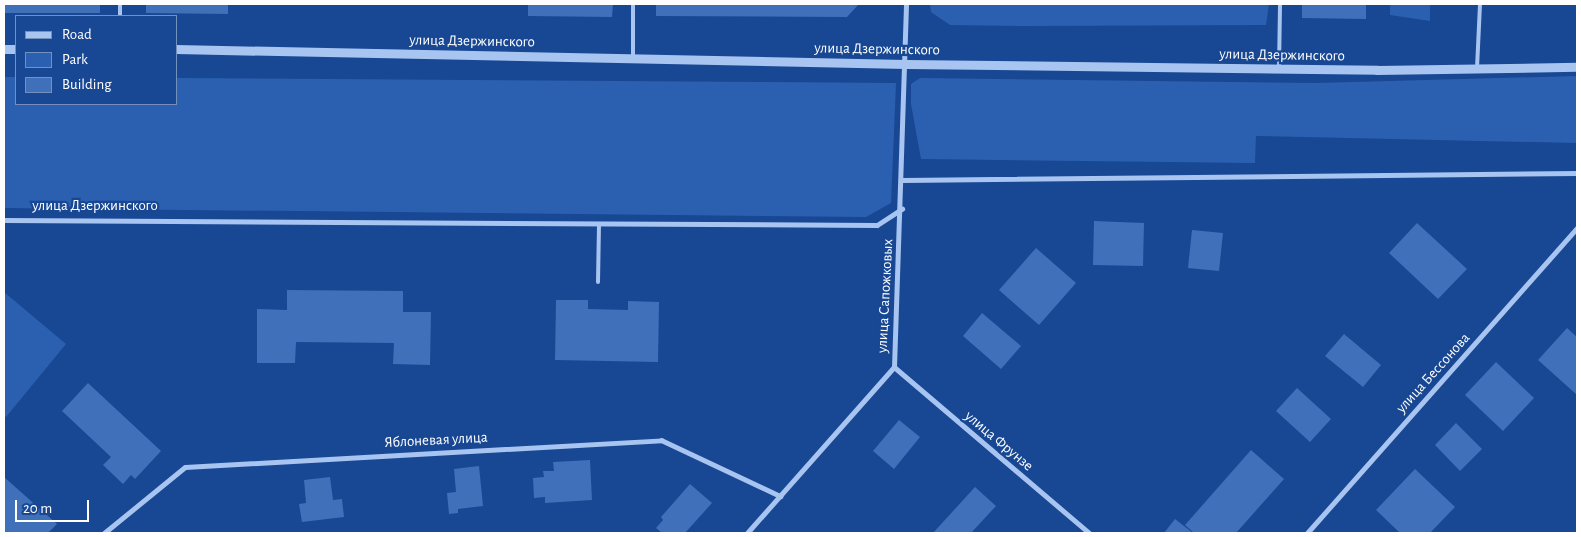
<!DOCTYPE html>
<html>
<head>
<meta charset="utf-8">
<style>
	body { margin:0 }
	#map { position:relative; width:1581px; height:537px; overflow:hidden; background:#184793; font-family:"Alegreya Sans",sans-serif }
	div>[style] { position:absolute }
	.green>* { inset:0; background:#2b60b1 }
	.building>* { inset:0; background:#4170ba }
	.service>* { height:4px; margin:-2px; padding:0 2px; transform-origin:2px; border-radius:2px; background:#a8c4f0 }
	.minor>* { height:5px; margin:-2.5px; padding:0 2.5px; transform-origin:2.5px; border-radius:2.5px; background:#a8c4f0 }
	.tertiary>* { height:9px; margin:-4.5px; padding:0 4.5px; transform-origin:4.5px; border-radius:4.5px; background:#a8c4f0 }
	span { translate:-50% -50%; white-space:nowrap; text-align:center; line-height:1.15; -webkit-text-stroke:4.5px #184793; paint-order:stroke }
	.street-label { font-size:15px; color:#fff }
	.frame { position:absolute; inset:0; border:5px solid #fff; pointer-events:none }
	.legend { position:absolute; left:15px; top:15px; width:162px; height:90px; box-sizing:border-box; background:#184793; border:1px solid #7491be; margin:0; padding:6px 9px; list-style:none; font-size:15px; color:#fff }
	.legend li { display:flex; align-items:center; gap:10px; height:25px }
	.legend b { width:25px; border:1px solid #7491be }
	.scale { position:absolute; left:15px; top:500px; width:74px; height:22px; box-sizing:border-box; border:2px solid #fff; border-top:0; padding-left:6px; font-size:15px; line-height:18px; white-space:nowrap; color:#fff; -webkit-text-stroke:4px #184793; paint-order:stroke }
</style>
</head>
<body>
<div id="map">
	<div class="green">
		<i style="clip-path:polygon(930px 4px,1269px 4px,1266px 25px,1025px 26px,950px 25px,931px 12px)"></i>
		<i style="clip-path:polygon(1390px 4px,1430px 4px,1430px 21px,1390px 15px)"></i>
		<i style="clip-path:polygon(1577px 76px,1577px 143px,1256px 136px,1255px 163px,921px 159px,911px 104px,911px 84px,920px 78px,1316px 83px)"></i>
		<i style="clip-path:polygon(4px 77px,16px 77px,16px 104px,176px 104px,176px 78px,896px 83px,891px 203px,866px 217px,4px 208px)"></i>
		<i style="clip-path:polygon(4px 292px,66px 344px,6px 417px,4px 415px)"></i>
	</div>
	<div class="building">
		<i style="clip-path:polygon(4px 4px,100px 4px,100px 13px,4px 13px)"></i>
		<i style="clip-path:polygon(146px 4px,228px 4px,228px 14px,146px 13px)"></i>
		<i style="clip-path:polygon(528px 4px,613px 4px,612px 17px,528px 16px)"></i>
		<i style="clip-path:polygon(656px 4px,859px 4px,847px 17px,656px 16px)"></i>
		<i style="clip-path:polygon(1302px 4px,1366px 4px,1366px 19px,1302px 18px)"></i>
		<i style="clip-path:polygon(1094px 221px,1144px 223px,1143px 266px,1093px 265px)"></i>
		<i style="clip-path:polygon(1417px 223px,1467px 269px,1438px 299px,1389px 253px)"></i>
		<i style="clip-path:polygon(1192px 230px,1223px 233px,1219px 271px,1188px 268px)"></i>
		<i style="clip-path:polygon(1036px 248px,1076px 283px,1039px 325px,999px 290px)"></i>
		<i style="clip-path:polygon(287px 290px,403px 291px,403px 312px,431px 312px,430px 365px,393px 364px,394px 343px,296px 342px,295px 363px,257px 363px,257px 309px,287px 310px)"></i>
		<i style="clip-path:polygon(556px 300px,588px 300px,588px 309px,628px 310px,628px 301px,659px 302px,658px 362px,555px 360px)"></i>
		<i style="clip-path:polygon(982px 313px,1021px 346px,1001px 369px,963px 336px)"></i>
		<i style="clip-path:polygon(1567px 328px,1577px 337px,1577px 395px,1538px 360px)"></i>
		<i style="clip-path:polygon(1344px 334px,1381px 365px,1363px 387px,1325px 356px)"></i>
		<i style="clip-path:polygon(1496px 362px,1534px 398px,1503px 431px,1465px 395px)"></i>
		<i style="clip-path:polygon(88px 383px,161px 451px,135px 479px,131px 475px,123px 484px,103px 465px,111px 457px,62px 411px)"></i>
		<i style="clip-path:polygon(1297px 388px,1331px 419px,1310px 442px,1276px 411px)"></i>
		<i style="clip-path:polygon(899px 420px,920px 437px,894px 469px,873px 451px)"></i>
		<i style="clip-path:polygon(1456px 423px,1482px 449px,1460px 471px,1435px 445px)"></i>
		<i style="clip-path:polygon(1251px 450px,1284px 479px,1236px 533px,1194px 533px,1185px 525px)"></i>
		<i style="clip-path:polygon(590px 460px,592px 500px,545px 503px,545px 497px,534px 498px,533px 478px,544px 477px,543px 471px,554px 471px,553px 462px)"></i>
		<i style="clip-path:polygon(479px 466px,483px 506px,458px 509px,458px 513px,449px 514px,447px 493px,456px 492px,454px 469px)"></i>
		<i style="clip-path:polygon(1415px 469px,1455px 507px,1430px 533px,1400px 533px,1376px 510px)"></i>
		<i style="clip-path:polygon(4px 477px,57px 524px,48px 533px,4px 533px)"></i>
		<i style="clip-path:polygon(330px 477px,333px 500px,342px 499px,344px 517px,302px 522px,299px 504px,306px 503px,304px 480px)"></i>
		<i style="clip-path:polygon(690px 484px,712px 503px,685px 533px,662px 533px,656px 528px,663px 520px,661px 517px)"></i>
		<i style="clip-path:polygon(975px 487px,996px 506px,971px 533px,933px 533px)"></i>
		<i style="clip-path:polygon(1175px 519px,1193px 533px,1164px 533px)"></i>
	</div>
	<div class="service">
		<i style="left:120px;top:16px;width:12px;rotate:-90deg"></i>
		<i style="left:633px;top:57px;width:53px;rotate:-90deg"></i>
		<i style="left:1477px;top:68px;width:64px;rotate:-87.3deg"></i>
		<i style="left:1279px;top:69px;width:65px;rotate:-89.1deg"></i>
		<i style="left:598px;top:282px;width:57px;rotate:-89deg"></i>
	</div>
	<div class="minor">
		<i style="left:902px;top:180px;width:675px;rotate:-0.59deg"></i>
		<i style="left:4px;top:220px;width:873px;rotate:0.33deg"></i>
		<i style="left:877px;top:225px;width:30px;rotate:-33deg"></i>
		<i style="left:894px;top:367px;width:256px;rotate:40.4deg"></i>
		<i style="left:104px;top:533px;width:104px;rotate:-39.2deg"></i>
		<i style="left:185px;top:467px;width:477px;rotate:-3.2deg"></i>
		<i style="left:661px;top:440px;width:132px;rotate:25.2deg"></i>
		<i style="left:747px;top:533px;width:222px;rotate:-48.5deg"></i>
		<i style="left:894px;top:367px;width:363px;rotate:-88.1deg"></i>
		<i style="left:1307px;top:533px;width:407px;rotate:-48.5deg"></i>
	</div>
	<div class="tertiary">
		<i style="left:4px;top:49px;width:12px"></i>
		<i style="left:176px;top:49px;width:730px;rotate:1.18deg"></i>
		<i style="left:906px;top:64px;width:471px;rotate:0.7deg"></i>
		<i style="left:1377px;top:70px;width:200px;rotate:-0.9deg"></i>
	</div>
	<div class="street-label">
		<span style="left:472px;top:41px;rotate:1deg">улица Дзержинского</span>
		<span style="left:877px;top:49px;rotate:1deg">улица Дзержинского</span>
		<span style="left:1282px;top:55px;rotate:1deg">улица Дзержинского</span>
		<span style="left:95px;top:206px">улица Дзержинского</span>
		<span style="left:885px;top:296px;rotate:-87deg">улица Сапожковых</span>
		<span style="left:1433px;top:373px;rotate:-48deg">улица Бессонова</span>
		<span style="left:436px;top:440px;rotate:-3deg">Яблоневая улица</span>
		<span style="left:999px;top:441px;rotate:40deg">улица Фрунзе</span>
	</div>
	<div class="frame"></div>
	<ul class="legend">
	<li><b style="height:6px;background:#a8c4f0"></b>Road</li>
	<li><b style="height:14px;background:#2b60b1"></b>Park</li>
	<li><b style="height:14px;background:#4170ba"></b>Building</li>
	</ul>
	<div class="scale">20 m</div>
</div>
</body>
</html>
